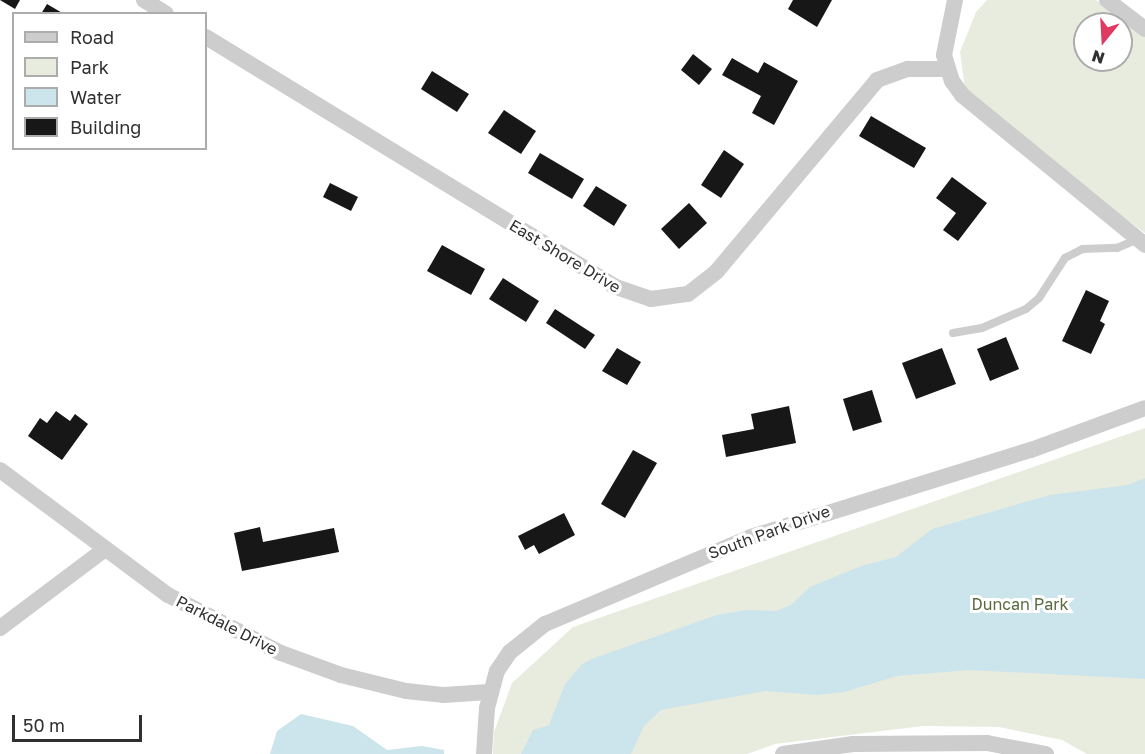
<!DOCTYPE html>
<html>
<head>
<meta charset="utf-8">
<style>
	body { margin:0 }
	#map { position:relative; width:1145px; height:754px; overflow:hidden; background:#fff; font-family:"Golos Text",sans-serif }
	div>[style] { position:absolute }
	.green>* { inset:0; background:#e8ecde }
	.water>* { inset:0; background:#cce4eb }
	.building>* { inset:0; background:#171717 }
	.lane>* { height:8px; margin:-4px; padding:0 4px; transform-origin:4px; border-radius:4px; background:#cdcdcd }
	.street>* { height:16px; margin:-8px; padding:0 8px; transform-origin:8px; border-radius:8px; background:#cdcdcd }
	span { translate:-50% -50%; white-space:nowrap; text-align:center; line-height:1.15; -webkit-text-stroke:6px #fff; paint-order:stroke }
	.street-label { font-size:16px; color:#303030 }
	.park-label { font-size:16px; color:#5a6a3e }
	.legend { position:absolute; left:12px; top:12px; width:195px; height:138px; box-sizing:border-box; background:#fff; border:2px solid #acacac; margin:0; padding:8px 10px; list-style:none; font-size:18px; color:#303030 }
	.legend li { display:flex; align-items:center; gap:12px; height:30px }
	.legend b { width:30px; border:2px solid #acacac }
	.north { position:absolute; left:1073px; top:12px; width:60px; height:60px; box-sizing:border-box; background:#fff; border:2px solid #acacac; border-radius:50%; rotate:198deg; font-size:16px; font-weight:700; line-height:24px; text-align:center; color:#303030 }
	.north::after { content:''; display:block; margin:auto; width:21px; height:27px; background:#df3a62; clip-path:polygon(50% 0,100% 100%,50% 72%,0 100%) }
	.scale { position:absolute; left:12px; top:715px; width:130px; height:27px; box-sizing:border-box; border:3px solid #303030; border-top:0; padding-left:8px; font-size:18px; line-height:21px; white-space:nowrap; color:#303030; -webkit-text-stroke:4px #fff; paint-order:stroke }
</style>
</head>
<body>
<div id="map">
	<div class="green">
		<i style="clip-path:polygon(evenodd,987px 0,1096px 0,1145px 36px,1145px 233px,994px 122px,966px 95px,960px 52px,976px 12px,987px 0,1085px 24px,1121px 24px,1121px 60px,1085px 60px,1085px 24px)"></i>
		<i style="clip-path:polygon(1145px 428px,1145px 754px,1087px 754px,1062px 740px,999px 727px,923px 726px,775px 744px,747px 754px,493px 754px,494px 732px,512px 683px,573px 627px)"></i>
	</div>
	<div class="water">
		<i style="clip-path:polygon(1145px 478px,1145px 679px,970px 670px,897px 676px,844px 692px,817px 695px,765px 691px,661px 710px,644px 726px,631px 754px,521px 754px,533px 730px,549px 725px,565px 684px,582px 664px,594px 658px,717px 615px,746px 610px,776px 611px,791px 605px,810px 587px,861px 566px,896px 557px,932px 529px,1050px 495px,1128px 485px)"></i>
		<i style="clip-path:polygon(301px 714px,353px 726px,387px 750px,422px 746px,444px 750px,444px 754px,270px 754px,277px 731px)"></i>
	</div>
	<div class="building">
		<i style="clip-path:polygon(0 0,20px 0,15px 9px)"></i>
		<i style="clip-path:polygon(793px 0,832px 0,817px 27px,788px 9px)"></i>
		<i style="clip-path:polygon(47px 4px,64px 14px,41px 14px)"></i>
		<i style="clip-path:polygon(693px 54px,712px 69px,699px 85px,681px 70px)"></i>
		<i style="clip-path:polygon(732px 58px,758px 73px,764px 62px,798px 81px,774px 125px,752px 113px,761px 96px,722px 75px)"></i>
		<i style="clip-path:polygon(432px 71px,469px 94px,457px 112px,421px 89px)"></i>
		<i style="clip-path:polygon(504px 110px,536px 131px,521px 154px,488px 133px)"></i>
		<i style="clip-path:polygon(871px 116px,926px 148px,914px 168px,859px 136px)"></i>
		<i style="clip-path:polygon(724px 150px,744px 164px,721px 198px,701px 185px)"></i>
		<i style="clip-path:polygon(540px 153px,584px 179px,572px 199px,528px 173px)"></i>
		<i style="clip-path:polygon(952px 177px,987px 203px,958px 241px,943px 230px,956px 213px,936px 198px)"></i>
		<i style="clip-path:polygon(330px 183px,358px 197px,351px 211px,323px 197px)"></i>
		<i style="clip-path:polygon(596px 186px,627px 205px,614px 226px,583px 206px)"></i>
		<i style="clip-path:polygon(689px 203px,707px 223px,679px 249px,661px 229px)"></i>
		<i style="clip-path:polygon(442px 245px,485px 269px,471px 295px,427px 271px)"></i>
		<i style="clip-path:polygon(503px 278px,539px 301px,526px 322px,489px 299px)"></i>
		<i style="clip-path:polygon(1086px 290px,1109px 301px,1100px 321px,1105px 324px,1091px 354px,1062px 341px)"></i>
		<i style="clip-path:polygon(555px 309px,595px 335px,585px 349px,546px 323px)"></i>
		<i style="clip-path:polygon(1006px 337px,1019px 369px,990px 381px,977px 349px)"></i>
		<i style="clip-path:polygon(617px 348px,641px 362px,627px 385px,602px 371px)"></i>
		<i style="clip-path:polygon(942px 348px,956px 384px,916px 399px,902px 363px)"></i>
		<i style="clip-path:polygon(872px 390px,882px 422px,853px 431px,843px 399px)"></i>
		<i style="clip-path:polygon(789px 406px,796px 443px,726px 457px,722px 435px,754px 429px,751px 414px)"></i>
		<i style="clip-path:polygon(56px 411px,70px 421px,75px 414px,88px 424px,62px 460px,28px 436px,40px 418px,47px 423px)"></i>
		<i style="clip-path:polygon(633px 450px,657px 463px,625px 518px,601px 504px)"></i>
		<i style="clip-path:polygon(564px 513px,575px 535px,539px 554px,534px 545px,525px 550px,518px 536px)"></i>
		<i style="clip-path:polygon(260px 527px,263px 542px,334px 528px,339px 552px,242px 571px,234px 533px)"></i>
	</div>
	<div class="lane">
		<i style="left:953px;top:333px;width:29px;rotate:-10deg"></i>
		<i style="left:982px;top:328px;width:48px;rotate:-23.4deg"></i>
		<i style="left:1026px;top:309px;width:17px;rotate:-40deg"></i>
		<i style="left:1039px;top:298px;width:48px;rotate:-57deg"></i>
		<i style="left:1065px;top:258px;width:20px;rotate:-27deg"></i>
		<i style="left:1083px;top:249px;width:34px;rotate:-2deg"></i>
		<i style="left:1117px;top:248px;width:23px;rotate:-23deg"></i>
	</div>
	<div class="street">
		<i style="left:144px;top:0;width:26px;rotate:32deg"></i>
		<i style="left:955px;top:0;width:56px;rotate:101.3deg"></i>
		<i style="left:944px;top:55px;width:27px;rotate:73deg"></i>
		<i style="left:952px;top:81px;width:17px;rotate:54deg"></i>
		<i style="left:962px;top:95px;width:237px;rotate:39.3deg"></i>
		<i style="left:1107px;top:0;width:48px;rotate:37.3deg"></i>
		<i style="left:206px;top:37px;width:480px;rotate:31.4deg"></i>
		<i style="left:616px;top:287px;width:37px;rotate:19deg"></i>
		<i style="left:651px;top:299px;width:37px;rotate:-8deg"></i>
		<i style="left:688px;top:294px;width:37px;rotate:-38deg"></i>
		<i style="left:717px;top:271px;width:249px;rotate:-50deg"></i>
		<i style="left:877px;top:80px;width:33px;rotate:-20deg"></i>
		<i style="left:908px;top:69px;width:39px"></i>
		<i style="left:0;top:470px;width:209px;rotate:36.7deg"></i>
		<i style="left:168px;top:595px;width:127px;rotate:27.2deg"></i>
		<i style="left:281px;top:653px;width:64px;rotate:20.1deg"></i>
		<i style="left:341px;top:675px;width:67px;rotate:13.8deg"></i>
		<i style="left:406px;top:691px;width:37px;rotate:6deg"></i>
		<i style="left:443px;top:695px;width:46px;rotate:-3.7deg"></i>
		<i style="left:0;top:628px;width:130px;rotate:-36.9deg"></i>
		<i style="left:484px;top:754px;width:46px;rotate:-86.3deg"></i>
		<i style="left:487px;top:708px;width:38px;rotate:-75deg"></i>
		<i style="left:497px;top:671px;width:23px;rotate:-56deg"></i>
		<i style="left:510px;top:652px;width:45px;rotate:-38.7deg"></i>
		<i style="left:545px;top:624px;width:224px;rotate:-22.9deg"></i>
		<i style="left:751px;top:537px;width:293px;rotate:-17.3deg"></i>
		<i style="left:1031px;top:450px;width:121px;rotate:-20.2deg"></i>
		<i style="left:783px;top:754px;width:71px;rotate:-8.1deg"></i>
		<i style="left:853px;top:744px;width:134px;rotate:-0.4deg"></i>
		<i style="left:987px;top:743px;width:60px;rotate:10.6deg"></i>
	</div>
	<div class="street-label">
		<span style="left:565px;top:256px;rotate:31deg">East Shore Drive</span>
		<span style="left:769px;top:532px;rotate:-20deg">South Park Drive</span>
		<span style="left:227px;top:625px;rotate:27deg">Parkdale Drive</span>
	</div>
	<div class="park-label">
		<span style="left:1020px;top:604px">Duncan Park</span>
	</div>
	<ul class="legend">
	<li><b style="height:8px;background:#cdcdcd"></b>Road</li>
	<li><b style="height:16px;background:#e8ecde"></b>Park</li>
	<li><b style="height:16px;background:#cce4eb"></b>Water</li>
	<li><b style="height:16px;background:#171717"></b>Building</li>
	</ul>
	<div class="north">N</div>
	<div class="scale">50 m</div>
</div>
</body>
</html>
